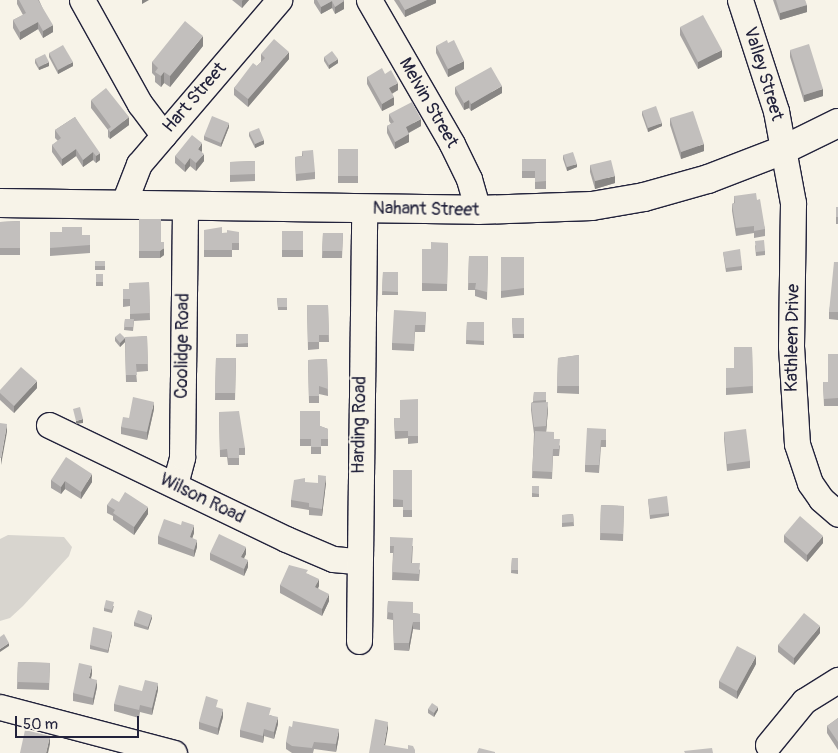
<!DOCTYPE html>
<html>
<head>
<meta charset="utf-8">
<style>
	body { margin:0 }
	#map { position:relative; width:838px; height:753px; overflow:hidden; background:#f7f3e8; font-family:Pangolin,sans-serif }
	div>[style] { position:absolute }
	.green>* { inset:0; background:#d8d5cf }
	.roads { filter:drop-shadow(1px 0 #22223b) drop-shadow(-1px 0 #22223b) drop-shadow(0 1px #22223b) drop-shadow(0 -1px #22223b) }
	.minor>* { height:25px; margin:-12.5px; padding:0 12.5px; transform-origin:12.5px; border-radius:12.5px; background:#f7f3e8 }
	.major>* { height:28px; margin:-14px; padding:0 14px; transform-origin:14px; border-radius:14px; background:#f7f3e8 }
	.wall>* { inset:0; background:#a7a4a3 }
	.shaded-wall>* { inset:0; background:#888684 }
	.building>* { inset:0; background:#c2bfbd }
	span { translate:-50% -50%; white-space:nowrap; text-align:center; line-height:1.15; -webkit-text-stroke:4px #f7f3e8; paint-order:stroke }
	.street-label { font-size:18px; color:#22223b }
	.scale { position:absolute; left:15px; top:716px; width:124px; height:22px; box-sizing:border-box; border:2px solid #22223b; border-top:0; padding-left:6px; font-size:15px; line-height:18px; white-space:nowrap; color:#22223b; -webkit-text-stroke:4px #f7f3e8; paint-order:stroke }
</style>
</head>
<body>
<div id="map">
	<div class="green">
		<i style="clip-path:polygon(8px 535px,64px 537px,72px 547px,69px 556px,23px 606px,10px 618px,0 621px,0 539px)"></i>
	</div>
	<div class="roads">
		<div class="minor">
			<i style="left:82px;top:0;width:119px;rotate:60.9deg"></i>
			<i style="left:140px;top:104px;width:39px;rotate:53deg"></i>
			<i style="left:369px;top:0;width:166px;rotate:60deg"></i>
			<i style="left:452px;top:144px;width:39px;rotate:64deg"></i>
			<i style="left:469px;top:179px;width:32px;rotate:74deg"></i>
			<i style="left:740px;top:0;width:117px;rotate:72deg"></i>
			<i style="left:776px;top:111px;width:94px;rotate:79.5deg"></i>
			<i style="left:793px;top:203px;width:143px;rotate:90.8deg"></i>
			<i style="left:791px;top:346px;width:98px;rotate:86.5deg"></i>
			<i style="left:797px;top:444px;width:41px;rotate:71.6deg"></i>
			<i style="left:810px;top:483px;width:19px;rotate:55deg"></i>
			<i style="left:821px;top:499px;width:23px;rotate:41deg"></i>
			<i style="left:123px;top:205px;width:44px;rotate:-68.7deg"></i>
			<i style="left:139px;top:164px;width:216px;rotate:-49.5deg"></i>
			<i style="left:49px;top:425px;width:263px;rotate:25.7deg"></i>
			<i style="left:286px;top:539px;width:51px;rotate:23.1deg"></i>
			<i style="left:333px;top:559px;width:25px;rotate:5deg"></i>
			<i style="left:175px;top:484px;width:28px;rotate:-75deg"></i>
			<i style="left:182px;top:457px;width:251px;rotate:-89.3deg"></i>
			<i style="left:359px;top:641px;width:432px;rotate:-89.3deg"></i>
			<i style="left:0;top:707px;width:180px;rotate:14.8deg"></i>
			<i style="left:768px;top:745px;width:57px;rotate:-50.7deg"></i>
			<i style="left:804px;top:701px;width:40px;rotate:-32deg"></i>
		</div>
		<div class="major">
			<i style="left:0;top:203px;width:478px;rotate:0.8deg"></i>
			<i style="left:478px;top:210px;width:114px;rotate:-2deg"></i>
			<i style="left:592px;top:206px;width:53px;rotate:-9.8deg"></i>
			<i style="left:644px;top:197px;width:66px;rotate:-15.7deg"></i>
			<i style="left:708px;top:179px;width:80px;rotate:-21.1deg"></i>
			<i style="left:783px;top:150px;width:61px;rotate:-26.1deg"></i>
		</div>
	</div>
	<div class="wall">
		<i style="clip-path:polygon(17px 0,39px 0,53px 32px,43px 38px,38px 29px,20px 40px,13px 28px,13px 20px,23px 15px,17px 4px)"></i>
		<i style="clip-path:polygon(232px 0,249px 0,242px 8px)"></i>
		<i style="clip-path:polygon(314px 0,344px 0,344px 9px,335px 14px,332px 8px,321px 14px,314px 3px)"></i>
		<i style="clip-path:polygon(394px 0,436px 0,436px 3px,405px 17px)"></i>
		<i style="clip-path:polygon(773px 0,805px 0,807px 12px,780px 20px)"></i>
		<i style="clip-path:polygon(680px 27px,722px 57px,698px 69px,680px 35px)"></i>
		<i style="clip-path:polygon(203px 46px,170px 87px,164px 83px,161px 87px,155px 82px,155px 76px,152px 73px,152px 62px)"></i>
		<i style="clip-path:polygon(436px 46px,464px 69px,448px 77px,436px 53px)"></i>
		<i style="clip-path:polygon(790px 50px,823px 96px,804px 102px,790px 57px)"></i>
		<i style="clip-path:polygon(49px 53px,73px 66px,58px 74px,49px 57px)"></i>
		<i style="clip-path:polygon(261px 54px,289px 59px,248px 107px,234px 95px,234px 88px,261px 62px)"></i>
		<i style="clip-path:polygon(324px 57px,338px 63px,329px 69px,324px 61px)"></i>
		<i style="clip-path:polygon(35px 59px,49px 66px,39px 70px,35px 63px)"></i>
		<i style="clip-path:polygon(385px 74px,398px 90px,392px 94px,394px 105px,382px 111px,367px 84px,367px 77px)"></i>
		<i style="clip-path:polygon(455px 87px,502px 93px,471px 111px,469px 108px,464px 110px,455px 94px)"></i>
		<i style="clip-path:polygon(91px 100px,129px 125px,110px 139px,108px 137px,108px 130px,91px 108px)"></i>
		<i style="clip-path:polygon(642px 111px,662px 126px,648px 132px,642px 115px)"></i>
		<i style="clip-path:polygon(389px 114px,421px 126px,409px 133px,409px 142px,395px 149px,387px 133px,387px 126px,391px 124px,389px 121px)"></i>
		<i style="clip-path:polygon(75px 117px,100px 160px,96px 163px,93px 160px,83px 167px,76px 156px,62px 166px,52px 152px,52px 145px,58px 141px,55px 138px,55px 130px)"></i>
		<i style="clip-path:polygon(670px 118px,704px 151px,681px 159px,670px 125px)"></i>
		<i style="clip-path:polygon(229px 127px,221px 147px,204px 140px,204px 136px)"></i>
		<i style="clip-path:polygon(249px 132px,264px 144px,255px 148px,249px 136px)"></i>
		<i style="clip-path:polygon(338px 149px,358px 149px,358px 183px,338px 183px)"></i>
		<i style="clip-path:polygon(202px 151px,201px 152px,204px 161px,196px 171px,190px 166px,185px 172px,175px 163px,175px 156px)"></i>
		<i style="clip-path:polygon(302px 151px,315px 172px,315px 179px,296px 181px,295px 157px,302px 156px)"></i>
		<i style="clip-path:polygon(563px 155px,577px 167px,567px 171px,563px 159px)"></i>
		<i style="clip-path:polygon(522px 159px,546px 159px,546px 189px,535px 189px,535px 178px,522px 178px)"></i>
		<i style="clip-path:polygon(255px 161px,255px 181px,230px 182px,230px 162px)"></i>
		<i style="clip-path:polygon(590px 165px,615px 183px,595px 189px,590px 172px)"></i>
		<i style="clip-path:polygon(734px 196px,757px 200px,765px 229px,765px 236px,754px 238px,754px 233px,736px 236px,732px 211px,732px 204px,734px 203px)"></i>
		<i style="clip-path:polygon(836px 207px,838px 207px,838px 224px,836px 224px)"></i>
		<i style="clip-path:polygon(139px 219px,161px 242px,164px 255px,160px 258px,139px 258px)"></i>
		<i style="clip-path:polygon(20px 221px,20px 255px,0 255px,0 222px)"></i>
		<i style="clip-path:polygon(204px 230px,222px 233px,239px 232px,239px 250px,232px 250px,232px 257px,204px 257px)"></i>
		<i style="clip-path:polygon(282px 231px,303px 231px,303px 257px,282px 257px)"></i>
		<i style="clip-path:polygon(50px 232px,82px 235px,90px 235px,90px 253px,50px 256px)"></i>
		<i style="clip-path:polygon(323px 233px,343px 233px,342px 258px,322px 258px)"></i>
		<i style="clip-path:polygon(448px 243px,447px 291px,422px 291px,422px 249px,431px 249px)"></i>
		<i style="clip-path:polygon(755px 245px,765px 251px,765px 255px,756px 256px)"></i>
		<i style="clip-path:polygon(723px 252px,742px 266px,742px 270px,726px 272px)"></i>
		<i style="clip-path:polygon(469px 256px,488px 256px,487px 300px,475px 296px,475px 290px,468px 290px)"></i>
		<i style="clip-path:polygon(501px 257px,524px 257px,524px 295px,501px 298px)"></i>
		<i style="clip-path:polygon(95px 261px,105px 261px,105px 270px,95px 270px)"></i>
		<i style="clip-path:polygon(838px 262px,838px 320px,829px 319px,829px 312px)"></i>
		<i style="clip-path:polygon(383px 272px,398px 272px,398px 295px,382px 295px)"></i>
		<i style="clip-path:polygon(96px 274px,103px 274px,103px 286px,96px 286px)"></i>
		<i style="clip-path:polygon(149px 282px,150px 320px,134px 321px,133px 331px,124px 330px,125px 319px,130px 319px,130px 306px,123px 307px,123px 289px,129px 289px)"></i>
		<i style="clip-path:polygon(277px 298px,287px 298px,287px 310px,278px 310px)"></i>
		<i style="clip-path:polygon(307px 305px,328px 305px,329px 342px,319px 342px,319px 349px,308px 350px)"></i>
		<i style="clip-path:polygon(426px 312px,425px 332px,415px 332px,414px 351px,392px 350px,392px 343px)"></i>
		<i style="clip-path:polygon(512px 318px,524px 318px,524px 338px,513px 338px)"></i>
		<i style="clip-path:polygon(467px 322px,484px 322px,484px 345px,466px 344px)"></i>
		<i style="clip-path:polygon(236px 334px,248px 334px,248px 347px,236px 347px)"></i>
		<i style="clip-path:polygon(147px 336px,148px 371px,136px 372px,137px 382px,126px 382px,125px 342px,120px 347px,115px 341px,115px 337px,125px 338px)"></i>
		<i style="clip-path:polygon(752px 347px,753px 393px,726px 395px,726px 368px,734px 368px)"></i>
		<i style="clip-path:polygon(838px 354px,838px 406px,824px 406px,823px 382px,828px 382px)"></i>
		<i style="clip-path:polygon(579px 355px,579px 394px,557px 393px,558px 358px)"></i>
		<i style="clip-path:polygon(216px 358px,236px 358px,235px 400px,215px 400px)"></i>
		<i style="clip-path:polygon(327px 359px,328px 396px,319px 394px,319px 403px,309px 403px,308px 360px)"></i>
		<i style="clip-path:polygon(37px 388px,14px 413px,0 400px,0 390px)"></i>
		<i style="clip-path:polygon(534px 392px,546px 392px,546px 402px,548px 409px,546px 432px,554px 439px,560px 446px,559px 456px,553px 456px,552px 479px,532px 478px,534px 434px,531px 410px,531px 403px,533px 402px)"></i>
		<i style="clip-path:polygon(418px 399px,418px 443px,408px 444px,408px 438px,395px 439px,394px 418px,400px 418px)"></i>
		<i style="clip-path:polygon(154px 409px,147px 440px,121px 434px,121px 427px,129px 418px)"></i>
		<i style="clip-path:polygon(300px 411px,320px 426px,328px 429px,328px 446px,321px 446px,321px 454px,311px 454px,311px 446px,300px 446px)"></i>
		<i style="clip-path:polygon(219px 412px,245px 448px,245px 455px,239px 455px,239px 465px,228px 465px,227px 457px,220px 457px)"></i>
		<i style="clip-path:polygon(606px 429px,606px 447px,601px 447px,599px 473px,585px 472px,585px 465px)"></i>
		<i style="clip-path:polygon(724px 432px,750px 461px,750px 468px,727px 471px,724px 439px)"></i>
		<i style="clip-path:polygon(393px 470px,412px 470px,412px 517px,403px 517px,403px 507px,393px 507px)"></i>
		<i style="clip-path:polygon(51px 480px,92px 482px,81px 499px,65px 489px,61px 494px,51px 488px)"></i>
		<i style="clip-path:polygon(318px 483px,326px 483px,322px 516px,309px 515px,309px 510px,291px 507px,291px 500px)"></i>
		<i style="clip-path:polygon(532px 486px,539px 486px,539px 497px,532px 497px)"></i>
		<i style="clip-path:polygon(648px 499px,669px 513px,669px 516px,650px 519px)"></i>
		<i style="clip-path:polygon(119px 502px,148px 514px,134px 535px,113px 520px,113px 516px,107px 513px,107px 505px)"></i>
		<i style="clip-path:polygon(601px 505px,624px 506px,623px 541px,600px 540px)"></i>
		<i style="clip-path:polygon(573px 514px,574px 526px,562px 527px,562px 515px)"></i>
		<i style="clip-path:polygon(181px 525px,194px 533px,192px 538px,197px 547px,194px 557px,158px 544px,158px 536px)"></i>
		<i style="clip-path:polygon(784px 535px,823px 543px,807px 562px,784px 542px)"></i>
		<i style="clip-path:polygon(390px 546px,413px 546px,412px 563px,420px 570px,419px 581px,392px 580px,393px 553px,390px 553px)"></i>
		<i style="clip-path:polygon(210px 553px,246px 554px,244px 558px,248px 567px,244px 576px,210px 560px)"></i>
		<i style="clip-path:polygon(512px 558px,518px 558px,518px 574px,511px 573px)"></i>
		<i style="clip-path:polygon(308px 574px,319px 586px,318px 588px,329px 601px,322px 616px,280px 593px,280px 585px)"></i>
		<i style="clip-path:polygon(388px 601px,413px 613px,420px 614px,420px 630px,413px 629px,409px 651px,394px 650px,393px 620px,387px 619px)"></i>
		<i style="clip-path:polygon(114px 606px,112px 613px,104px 611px,104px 608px)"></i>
		<i style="clip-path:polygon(152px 618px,148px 630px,134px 626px,134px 622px)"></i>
		<i style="clip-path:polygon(820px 633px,794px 665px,778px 652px,778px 645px)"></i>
		<i style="clip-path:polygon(112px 635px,108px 653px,90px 649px,90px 645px)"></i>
		<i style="clip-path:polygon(18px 662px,50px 663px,49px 690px,17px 689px)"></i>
		<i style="clip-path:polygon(756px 664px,737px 699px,719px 688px,719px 681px)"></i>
		<i style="clip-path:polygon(92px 674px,91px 678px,97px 687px,93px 705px,73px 701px,73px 693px)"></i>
		<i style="clip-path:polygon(158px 690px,152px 715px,140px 712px,139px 718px,114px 711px,114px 704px,142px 691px)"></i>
		<i style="clip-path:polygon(428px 709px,438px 710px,434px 717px,428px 713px)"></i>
		<i style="clip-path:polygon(271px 715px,278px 724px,274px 739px,264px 736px,263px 743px,240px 737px,240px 730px)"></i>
		<i style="clip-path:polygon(223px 717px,218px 735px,199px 729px,199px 722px)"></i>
		<i style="clip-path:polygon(838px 718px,838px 750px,827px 733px,827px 726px)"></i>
		<i style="clip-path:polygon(339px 736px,336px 752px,314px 749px,313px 753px,292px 753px,286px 749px,286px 742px)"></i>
	</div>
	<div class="shaded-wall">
		<i style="clip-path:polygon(142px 0,149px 0,142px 4px)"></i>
		<i style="clip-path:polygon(243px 0,249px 0,242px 8px,242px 1px)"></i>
		<i style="clip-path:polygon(427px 0,436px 0,436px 3px,405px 17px,405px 10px)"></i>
		<i style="clip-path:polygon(332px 1px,332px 8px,321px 14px,321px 7px)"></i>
		<i style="clip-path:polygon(344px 1px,344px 9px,335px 14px,335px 7px)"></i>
		<i style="clip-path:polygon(807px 5px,807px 12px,780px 20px,780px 13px)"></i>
		<i style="clip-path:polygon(38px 22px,38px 29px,20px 40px,20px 32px)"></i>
		<i style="clip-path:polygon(53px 25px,53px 32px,43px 38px,43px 31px)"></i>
		<i style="clip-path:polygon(203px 36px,203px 46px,170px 87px,170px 76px)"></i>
		<i style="clip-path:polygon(722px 50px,722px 57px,698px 69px,698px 62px)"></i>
		<i style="clip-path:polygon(289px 52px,289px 59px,248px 107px,248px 99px)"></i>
		<i style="clip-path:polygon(338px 59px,338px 63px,329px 69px,329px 65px)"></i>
		<i style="clip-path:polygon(464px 61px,464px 69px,448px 77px,448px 69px)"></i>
		<i style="clip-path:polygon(49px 62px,49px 66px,39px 70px,39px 67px)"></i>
		<i style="clip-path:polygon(73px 62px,73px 66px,58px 74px,58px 70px)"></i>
		<i style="clip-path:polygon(164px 72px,164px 83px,161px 87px,161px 76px)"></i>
		<i style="clip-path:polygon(398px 83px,398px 90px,389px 95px,389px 88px)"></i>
		<i style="clip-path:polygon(502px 86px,502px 93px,471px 111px,471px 104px)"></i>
		<i style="clip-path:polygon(823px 89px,823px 96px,804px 102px,804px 95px)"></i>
		<i style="clip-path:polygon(394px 97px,394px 105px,382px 111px,382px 104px)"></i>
		<i style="clip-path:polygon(469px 100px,469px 108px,464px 110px,464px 103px)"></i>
		<i style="clip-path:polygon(129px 117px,129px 125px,110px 139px,110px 132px)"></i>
		<i style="clip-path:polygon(421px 119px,421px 126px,406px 134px,406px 127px)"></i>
		<i style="clip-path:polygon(229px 123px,229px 127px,221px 147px,221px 143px)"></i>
		<i style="clip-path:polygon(662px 123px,662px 126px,648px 132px,648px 128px)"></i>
		<i style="clip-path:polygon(409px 134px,409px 142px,395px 149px,395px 142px)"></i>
		<i style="clip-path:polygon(264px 140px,264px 144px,255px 148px,255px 144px)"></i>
		<i style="clip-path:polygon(202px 143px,202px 151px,198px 156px,198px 149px)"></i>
		<i style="clip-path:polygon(704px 144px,704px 151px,681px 159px,681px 152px)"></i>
		<i style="clip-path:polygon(76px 149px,76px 156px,62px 166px,62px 159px)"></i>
		<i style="clip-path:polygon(93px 152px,93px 160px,83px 167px,83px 160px)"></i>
		<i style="clip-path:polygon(100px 153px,100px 160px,96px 163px,96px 156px)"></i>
		<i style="clip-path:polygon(204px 154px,204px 161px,196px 171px,196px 163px)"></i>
		<i style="clip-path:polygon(190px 158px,190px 166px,185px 172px,185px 165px)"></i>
		<i style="clip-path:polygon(577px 164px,577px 167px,567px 171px,567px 167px)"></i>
		<i style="clip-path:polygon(615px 176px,615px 183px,595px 189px,595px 181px)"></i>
		<i style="clip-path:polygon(164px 248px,164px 255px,160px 258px,160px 251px)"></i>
		<i style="clip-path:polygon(125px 338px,125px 342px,120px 347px,120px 343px)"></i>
		<i style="clip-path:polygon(37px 381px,37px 388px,14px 413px,14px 406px)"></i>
		<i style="clip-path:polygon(154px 402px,154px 409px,147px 440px,147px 432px)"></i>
		<i style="clip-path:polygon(548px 402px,548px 409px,546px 433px,546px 426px)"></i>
		<i style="clip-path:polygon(83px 419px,83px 423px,76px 424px,76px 421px)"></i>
		<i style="clip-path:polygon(7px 424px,7px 432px,1px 465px,1px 458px)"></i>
		<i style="clip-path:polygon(92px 474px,92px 482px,81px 499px,81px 492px)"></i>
		<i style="clip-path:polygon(326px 476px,326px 483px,322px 516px,322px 509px)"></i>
		<i style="clip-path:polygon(65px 481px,65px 489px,61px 494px,61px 487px)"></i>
		<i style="clip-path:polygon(148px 507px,148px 514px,134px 535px,134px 527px)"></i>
		<i style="clip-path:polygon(194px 525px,194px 533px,190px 545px,190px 537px)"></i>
		<i style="clip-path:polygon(823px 536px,823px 543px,807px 562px,807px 555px)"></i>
		<i style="clip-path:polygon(197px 540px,197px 547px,194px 557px,194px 550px)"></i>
		<i style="clip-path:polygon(246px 547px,246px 554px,241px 564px,241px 557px)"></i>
		<i style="clip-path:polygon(248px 560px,248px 567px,244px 576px,244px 569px)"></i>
		<i style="clip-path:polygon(319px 579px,319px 586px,315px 594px,315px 587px)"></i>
		<i style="clip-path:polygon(329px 594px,329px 601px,322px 616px,322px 609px)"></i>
		<i style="clip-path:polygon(152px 615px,152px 618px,148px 630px,148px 627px)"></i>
		<i style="clip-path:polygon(413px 622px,413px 629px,409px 651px,409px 643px)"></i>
		<i style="clip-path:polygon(820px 626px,820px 633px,794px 665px,794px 658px)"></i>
		<i style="clip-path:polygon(112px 632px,112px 635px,108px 653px,108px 650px)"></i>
		<i style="clip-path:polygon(9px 643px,9px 646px,0 652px,0 649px)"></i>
		<i style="clip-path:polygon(756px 656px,756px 664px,737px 699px,737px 691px)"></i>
		<i style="clip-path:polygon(92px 666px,92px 674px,89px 685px,89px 678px)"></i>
		<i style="clip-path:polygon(97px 680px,97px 687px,93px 705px,93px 698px)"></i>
		<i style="clip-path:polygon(158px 683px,158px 690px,152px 715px,152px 708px)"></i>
		<i style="clip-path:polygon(438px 707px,438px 710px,434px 717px,434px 713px)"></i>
		<i style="clip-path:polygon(223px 709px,223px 717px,218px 735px,218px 728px)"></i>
		<i style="clip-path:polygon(278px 717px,278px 724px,274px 739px,274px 732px)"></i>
		<i style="clip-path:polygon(388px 722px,388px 729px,384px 752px,384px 745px)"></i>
		<i style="clip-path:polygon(264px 729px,264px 736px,263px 743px,263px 736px)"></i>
		<i style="clip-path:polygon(339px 729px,339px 736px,336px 752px,336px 744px)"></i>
		<i style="clip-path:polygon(50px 736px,50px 744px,48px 753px,46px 753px)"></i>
	</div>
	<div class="building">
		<i style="clip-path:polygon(19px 0,38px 0,53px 25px,43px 31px,38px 22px,20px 32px,13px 20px,26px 13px)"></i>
		<i style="clip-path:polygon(317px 0,343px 0,344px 1px,335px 7px,332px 1px,321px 7px)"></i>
		<i style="clip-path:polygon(399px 0,427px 0,405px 10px)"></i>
		<i style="clip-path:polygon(776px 0,805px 0,807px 5px,780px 13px)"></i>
		<i style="clip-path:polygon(703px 15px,722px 50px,698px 62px,680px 27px)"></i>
		<i style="clip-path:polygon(185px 21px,203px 36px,170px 76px,164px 72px,161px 76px,155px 72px,158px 68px,152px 62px)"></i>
		<i style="clip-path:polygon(274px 39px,289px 52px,248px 99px,234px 88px,253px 63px,257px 66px,265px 58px,261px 54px)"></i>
		<i style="clip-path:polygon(447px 40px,448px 43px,454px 40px,464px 61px,448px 69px,436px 46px)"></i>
		<i style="clip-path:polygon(809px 44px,823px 89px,804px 95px,790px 50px)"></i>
		<i style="clip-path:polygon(63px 45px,73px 62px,58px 70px,49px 53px)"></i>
		<i style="clip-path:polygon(332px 51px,338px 59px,329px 65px,324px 57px)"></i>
		<i style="clip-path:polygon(45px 54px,49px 62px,39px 67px,35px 59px)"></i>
		<i style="clip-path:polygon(491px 67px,502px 86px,471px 104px,469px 100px,464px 103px,455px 87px)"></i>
		<i style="clip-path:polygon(382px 68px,385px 74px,391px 70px,398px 83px,389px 88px,394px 97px,382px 104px,367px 77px)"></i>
		<i style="clip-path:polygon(106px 88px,129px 117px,110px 132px,108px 129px,111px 127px,91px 100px)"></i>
		<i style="clip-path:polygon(412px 102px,421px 119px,406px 127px,409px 134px,395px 142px,387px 126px,394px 122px,389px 114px)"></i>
		<i style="clip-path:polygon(656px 106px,662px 123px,648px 128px,642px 111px)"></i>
		<i style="clip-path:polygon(693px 111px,704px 144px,681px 152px,670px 118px)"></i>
		<i style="clip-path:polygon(212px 116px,229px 123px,221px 143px,204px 136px)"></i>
		<i style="clip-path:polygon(75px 117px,100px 153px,96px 156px,93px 152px,83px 160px,76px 149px,62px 159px,52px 145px,61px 138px,55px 130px)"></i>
		<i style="clip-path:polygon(259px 128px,264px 140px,255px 144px,249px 132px)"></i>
		<i style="clip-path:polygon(192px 135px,202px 143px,198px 149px,204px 154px,196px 163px,190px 158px,185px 165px,175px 156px)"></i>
		<i style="clip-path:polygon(338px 149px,358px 149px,358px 176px,338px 176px)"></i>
		<i style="clip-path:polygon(313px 150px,315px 172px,296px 174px,295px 157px,303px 156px,302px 151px)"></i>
		<i style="clip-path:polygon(573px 152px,577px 164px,567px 167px,563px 155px)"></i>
		<i style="clip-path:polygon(522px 159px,546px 159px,546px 181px,535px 182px,535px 171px,522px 171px)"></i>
		<i style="clip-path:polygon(611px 160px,615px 176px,595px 181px,590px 165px)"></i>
		<i style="clip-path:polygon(255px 161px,255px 174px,230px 175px,230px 162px)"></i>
		<i style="clip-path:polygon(756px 193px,757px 200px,760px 199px,765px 229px,754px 231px,754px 226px,736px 228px,732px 204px,735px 203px,734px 196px)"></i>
		<i style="clip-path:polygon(836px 207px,838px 207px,838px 217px,836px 217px)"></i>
		<i style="clip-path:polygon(139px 219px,161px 219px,161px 242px,164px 242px,164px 248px,160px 251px,139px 251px)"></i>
		<i style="clip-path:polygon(20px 221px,20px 248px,0 248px,0 222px)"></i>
		<i style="clip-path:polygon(62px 227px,82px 227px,82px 235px,90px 235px,90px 245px,50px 248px,50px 232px,62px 232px)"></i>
		<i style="clip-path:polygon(222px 227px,222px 233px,227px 233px,227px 230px,239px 232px,239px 243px,232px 243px,232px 250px,204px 250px,204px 230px)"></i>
		<i style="clip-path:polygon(282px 231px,303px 231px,303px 250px,282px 250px)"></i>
		<i style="clip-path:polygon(323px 233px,343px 233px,342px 251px,322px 251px)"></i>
		<i style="clip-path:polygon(764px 240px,765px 251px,756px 252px,755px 241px)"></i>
		<i style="clip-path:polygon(431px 242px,448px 243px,447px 284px,422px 283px,422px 249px,431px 249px)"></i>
		<i style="clip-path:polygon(740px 249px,742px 266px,726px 268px,723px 252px)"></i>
		<i style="clip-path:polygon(469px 256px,488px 256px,487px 292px,475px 289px,476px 283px,468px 283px)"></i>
		<i style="clip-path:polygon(501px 257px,524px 257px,524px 288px,501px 291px)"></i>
		<i style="clip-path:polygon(95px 261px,105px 261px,105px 266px,95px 266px)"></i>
		<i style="clip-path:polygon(834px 262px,838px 262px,838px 312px,829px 312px)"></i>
		<i style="clip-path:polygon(383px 272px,398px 272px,398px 292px,382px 291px)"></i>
		<i style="clip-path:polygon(96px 274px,103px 274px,103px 282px,96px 282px)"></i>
		<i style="clip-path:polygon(149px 282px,150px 313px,130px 314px,130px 299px,123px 299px,123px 289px,129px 289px,129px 283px)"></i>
		<i style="clip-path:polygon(277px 298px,287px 298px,287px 307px,278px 307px)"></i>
		<i style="clip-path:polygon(307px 305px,328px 305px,329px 335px,319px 335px,319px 342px,308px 342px)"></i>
		<i style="clip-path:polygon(394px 310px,426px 312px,425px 325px,415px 325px,414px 344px,392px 343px)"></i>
		<i style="clip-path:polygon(512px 318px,524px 318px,524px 334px,513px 334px)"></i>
		<i style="clip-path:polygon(125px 319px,134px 319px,133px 327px,124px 327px)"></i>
		<i style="clip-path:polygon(467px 322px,484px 322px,484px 341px,466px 340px)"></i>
		<i style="clip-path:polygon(120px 333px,125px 338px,120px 343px,115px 337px)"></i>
		<i style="clip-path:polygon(236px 334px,248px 334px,248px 343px,236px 344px)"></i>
		<i style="clip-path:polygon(147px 336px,148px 364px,136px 364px,137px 375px,126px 375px,125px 337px)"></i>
		<i style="clip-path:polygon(734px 347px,752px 347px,753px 386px,726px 388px,726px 368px,734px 368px)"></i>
		<i style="clip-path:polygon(828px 354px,838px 354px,838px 398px,824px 399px,823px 382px,828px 382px)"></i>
		<i style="clip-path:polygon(579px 355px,579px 386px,557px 386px,558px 358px)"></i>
		<i style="clip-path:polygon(216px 358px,236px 358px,235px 393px,215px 393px)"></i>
		<i style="clip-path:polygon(327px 359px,328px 389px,319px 386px,319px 396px,309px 396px,308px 360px)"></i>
		<i style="clip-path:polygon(21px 367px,37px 381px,14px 406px,0 393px,0 390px)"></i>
		<i style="clip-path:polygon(534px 392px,546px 392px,546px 400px,533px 401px)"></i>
		<i style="clip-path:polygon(133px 397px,154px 402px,147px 432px,121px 427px,123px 417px,129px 418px)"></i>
		<i style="clip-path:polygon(418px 399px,418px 436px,408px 436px,408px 431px,395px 431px,394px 418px,400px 418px,400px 400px)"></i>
		<i style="clip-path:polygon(548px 402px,546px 426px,534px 427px,531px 403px)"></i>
		<i style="clip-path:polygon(80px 407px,83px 419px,76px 421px,73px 409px)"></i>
		<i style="clip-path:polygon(239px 411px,245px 448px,239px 448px,239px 458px,228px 458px,227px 449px,220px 450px,219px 412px)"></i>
		<i style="clip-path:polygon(300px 411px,320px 411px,320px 426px,328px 429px,328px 439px,321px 439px,321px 447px,311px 447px,311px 439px,300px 439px)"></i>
		<i style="clip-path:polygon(0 423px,7px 424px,1px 458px,0 458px)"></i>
		<i style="clip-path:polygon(587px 428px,606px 429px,606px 440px,601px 440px,599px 465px,585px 465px)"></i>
		<i style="clip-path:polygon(746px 429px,750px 461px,727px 464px,724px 432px)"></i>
		<i style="clip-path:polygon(535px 431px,554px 432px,554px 439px,560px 439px,559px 449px,553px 449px,552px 472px,532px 471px)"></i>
		<i style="clip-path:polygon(66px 457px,92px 474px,81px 492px,65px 481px,61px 487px,51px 480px)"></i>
		<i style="clip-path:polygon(393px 470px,412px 470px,412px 510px,403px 510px,403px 500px,393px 499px)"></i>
		<i style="clip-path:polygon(318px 475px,326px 476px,322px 509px,309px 507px,309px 503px,291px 500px,294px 480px,305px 478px,305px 482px,318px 483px)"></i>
		<i style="clip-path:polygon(532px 486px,539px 486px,539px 494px,532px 493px)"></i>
		<i style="clip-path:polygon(125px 492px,148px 507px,134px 527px,113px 513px,115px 510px,107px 505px,112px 498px,119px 502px)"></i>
		<i style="clip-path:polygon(667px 496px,669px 513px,650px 515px,648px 499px)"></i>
		<i style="clip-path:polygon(601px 505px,624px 506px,623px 534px,600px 533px)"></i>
		<i style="clip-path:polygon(573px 514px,574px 522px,562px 523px,562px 515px)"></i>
		<i style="clip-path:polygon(800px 516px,823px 536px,807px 555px,784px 535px)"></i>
		<i style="clip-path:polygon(164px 519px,181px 525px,182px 521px,194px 525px,190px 537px,197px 540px,194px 550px,158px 536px)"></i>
		<i style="clip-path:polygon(219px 534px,246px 547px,241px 557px,248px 560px,244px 569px,210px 553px)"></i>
		<i style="clip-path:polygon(390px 537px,413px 538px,411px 563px,420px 563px,419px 574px,392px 572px,394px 546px,390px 546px)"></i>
		<i style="clip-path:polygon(512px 558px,518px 558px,518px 570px,511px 570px)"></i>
		<i style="clip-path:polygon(289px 565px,308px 570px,306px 573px,319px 579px,315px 587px,329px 594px,322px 609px,280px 585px)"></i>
		<i style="clip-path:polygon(106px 600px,114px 602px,112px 610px,104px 608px)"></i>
		<i style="clip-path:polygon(388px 601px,413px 602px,413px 613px,420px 614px,420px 622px,413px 622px,409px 643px,394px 643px,393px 613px,387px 612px)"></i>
		<i style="clip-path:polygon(138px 610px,152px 615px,148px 627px,134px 622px)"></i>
		<i style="clip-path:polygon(804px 613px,820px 626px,794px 658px,778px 645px)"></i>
		<i style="clip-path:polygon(93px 627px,112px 632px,108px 650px,90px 645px)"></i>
		<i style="clip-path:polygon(4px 634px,9px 643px,0 649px,0 637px)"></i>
		<i style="clip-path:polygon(737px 646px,756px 656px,737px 691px,719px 681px)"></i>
		<i style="clip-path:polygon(18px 662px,50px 663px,49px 683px,17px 682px)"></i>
		<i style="clip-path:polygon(79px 663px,92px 666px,89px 678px,97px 680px,93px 698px,73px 693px)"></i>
		<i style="clip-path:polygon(145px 680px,158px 683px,152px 708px,140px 705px,139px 710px,114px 704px,119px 685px,142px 691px)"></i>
		<i style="clip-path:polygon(206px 696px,218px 700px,216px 707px,223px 709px,218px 728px,199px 722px)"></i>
		<i style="clip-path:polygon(247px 702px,271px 708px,269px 715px,278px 717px,274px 732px,264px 729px,263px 736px,240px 730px)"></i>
		<i style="clip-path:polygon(432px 703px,438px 707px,434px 713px,428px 709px)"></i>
		<i style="clip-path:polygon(838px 718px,838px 742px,827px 726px)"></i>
		<i style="clip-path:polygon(375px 719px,388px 722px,384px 745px,408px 749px,408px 745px,413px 746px,415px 750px,415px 753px,369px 753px)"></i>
		<i style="clip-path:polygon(293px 721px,339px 729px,336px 744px,314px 742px,312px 748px,292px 746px,286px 742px,289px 726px,292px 727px)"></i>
		<i style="clip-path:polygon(25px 730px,50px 736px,46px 753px,20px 753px)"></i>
		<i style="clip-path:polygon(479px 748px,495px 752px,495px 753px,477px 753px)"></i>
		<i style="clip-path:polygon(712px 748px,713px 753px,685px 753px,684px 751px)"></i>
	</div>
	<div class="street-label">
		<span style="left:763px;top:74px;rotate:73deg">Valley Street</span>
		<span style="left:195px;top:98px;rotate:-49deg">Hart Street</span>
		<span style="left:428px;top:103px;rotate:60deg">Melvin Street</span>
		<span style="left:426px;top:210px;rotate:1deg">Nahant Street</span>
		<span style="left:793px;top:338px;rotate:-89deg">Kathleen Drive</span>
		<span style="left:183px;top:346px;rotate:-89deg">Coolidge Road</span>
		<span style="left:360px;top:425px;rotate:-89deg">Harding Road</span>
		<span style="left:202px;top:499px;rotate:26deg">Wilson Road</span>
	</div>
	<div class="scale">50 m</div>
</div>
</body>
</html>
